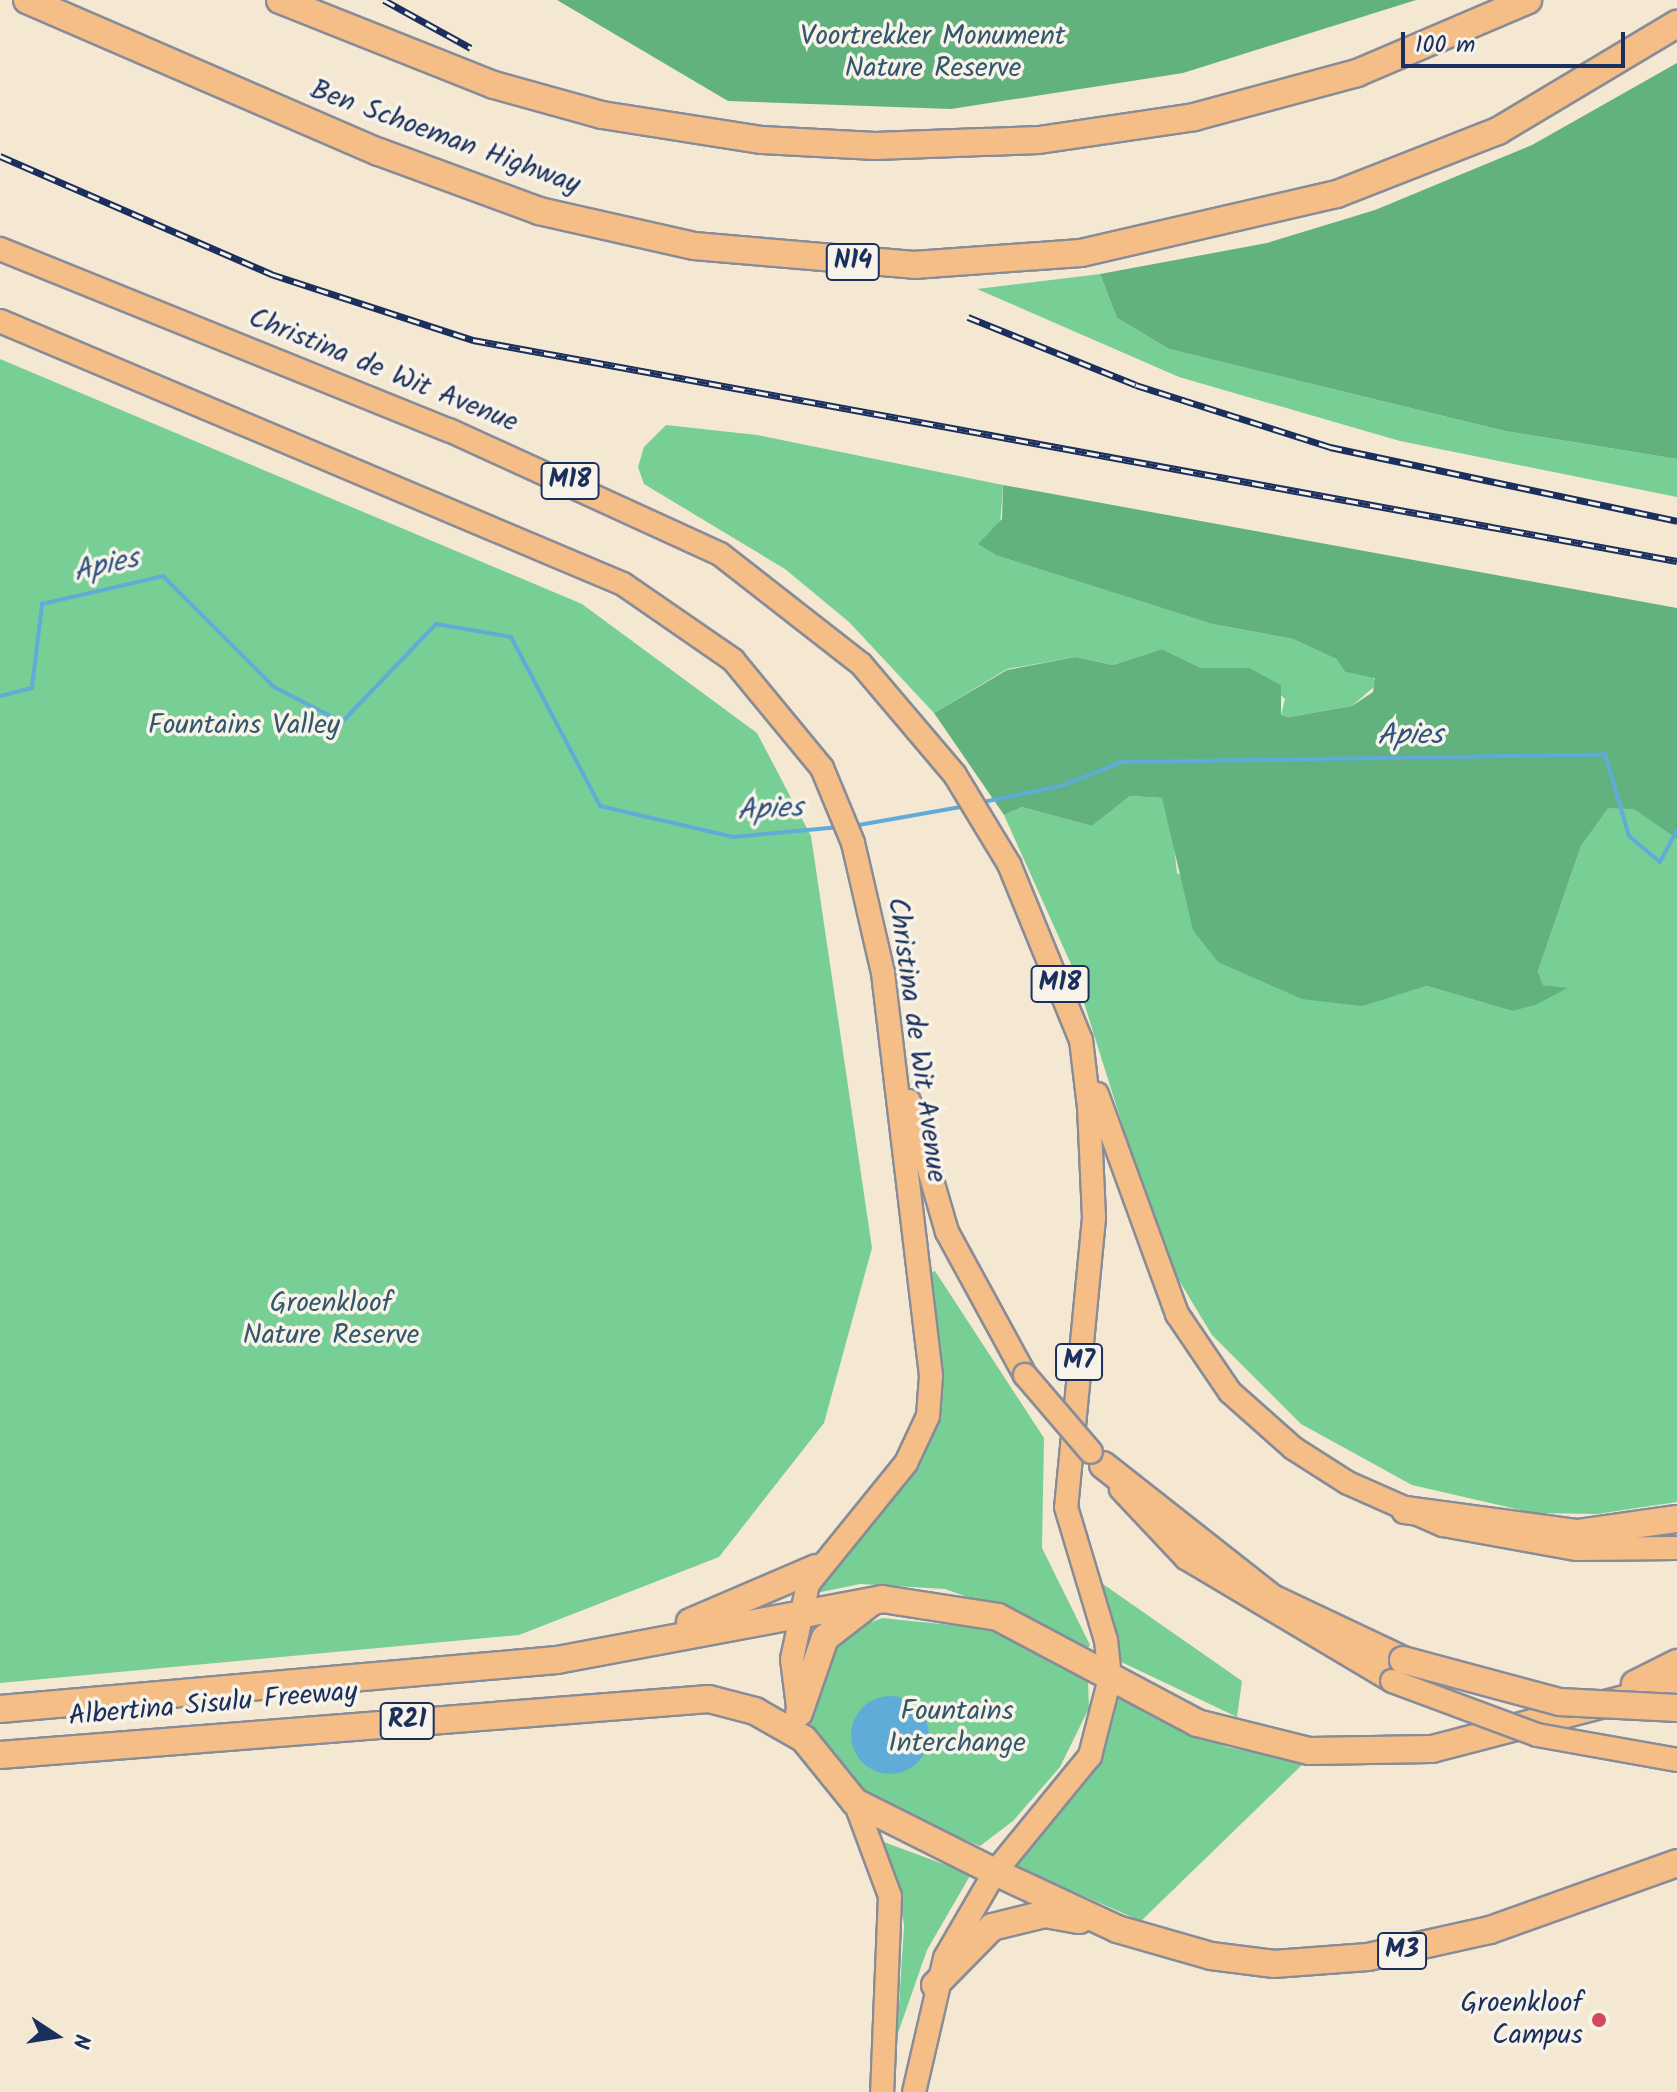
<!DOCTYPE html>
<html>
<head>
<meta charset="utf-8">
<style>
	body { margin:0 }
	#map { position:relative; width:1677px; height:2092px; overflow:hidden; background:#f4e8d3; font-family:Kalam,sans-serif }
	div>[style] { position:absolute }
	.green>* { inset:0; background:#77cf95 }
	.forest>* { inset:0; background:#61b27e }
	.water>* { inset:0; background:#5facd8 }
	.round { border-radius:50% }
	.stream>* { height:4px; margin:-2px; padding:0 2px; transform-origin:2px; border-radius:2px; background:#5facd8 }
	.roads { filter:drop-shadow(2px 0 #888c98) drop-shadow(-2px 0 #888c98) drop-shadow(0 2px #888c98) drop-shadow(0 -2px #888c98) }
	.major>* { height:22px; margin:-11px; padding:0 11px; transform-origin:11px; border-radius:11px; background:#f6be87 }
	.highway>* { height:26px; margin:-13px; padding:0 13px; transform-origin:13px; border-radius:13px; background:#f6be87 }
	.rail>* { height:7px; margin-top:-3.5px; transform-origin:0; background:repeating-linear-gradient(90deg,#f7f3e8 0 12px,#1b2f5e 0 24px); box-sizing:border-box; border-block:2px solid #1b2f5e }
	.bridges { filter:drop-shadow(2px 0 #888c98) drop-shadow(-2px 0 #888c98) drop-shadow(0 2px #888c98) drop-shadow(0 -2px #888c98) }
	.major-bridge>* { height:22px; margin:-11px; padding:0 11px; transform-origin:11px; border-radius:11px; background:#f6be87 }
	.highway-bridge>* { height:26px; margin:-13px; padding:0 13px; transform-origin:13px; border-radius:13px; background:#f6be87 }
	.dots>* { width:22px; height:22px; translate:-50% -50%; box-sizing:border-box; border:4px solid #f7f3e8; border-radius:50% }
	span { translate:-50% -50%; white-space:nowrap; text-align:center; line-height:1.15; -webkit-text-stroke:7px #f7f3e8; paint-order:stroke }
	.shield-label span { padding:2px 6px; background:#f7f3e8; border:2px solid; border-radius:6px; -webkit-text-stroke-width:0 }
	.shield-label { font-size:26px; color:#1b2f5e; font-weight:700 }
	.park-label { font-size:28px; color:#32576c }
	.street-label { font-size:28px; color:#1b2f5e }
	.poi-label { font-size:28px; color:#1b2f5e }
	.right { translate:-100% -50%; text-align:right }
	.water-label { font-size:30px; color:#2f5483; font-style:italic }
	.north { position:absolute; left:16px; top:1996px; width:80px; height:80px; -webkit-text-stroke:6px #f7f3e8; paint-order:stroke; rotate:102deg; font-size:22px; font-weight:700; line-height:32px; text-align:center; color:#1b2f5e }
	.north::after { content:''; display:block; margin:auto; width:28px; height:36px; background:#1b2f5e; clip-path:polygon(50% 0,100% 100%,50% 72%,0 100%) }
	.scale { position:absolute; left:1401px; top:32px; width:224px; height:36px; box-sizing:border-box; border:4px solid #1b2f5e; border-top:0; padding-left:10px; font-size:24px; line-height:28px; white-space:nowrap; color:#1b2f5e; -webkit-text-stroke:6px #f7f3e8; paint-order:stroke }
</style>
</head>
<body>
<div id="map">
	<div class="green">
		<i style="clip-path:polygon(1100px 274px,1117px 318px,1169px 349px,1505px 431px,1677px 459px,1677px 497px,1400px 441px,1179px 377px,977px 289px)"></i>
		<i style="clip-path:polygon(0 359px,582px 604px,757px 733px,811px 836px,872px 1248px,824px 1423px,719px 1557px,519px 1635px,0 1683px)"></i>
		<i style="clip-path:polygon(666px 425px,757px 435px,1003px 485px,998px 556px,1212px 624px,1293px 639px,1336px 659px,1345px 672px,1374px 677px,1376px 685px,1352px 706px,1289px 717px,1281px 715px,1285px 699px,1249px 668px,1201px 668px,1162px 649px,1113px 665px,1075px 657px,1007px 669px,934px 713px,849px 622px,785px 569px,644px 484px,638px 467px,644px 447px)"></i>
		<i style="clip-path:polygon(1130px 796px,1162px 798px,1170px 809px,1177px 873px,1387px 998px,1427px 986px,1512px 1011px,1566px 989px,1543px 985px,1538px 971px,1581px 846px,1608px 807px,1634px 808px,1677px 839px,1677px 1502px,1597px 1514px,1534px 1513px,1412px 1485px,1301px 1424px,1212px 1335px,1163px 1254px,1074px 971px,1004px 815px,1022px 807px,1092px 826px)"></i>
		<i style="clip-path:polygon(935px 1271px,1044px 1438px,1042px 1548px,1090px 1645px,1086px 1650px,1029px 1619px,945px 1589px,860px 1584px,807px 1595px,931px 1436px,937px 1406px,925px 1275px)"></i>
		<i style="clip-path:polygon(1090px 1575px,1242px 1681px,1237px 1717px,1115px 1659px)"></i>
		<i style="clip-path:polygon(882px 1618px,990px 1629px,1088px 1681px,1089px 1708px,1060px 1767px,1013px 1821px,980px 1846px,879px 1805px,829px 1765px,804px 1710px,820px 1656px,846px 1632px)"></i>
		<i style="clip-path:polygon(1113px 1695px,1227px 1747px,1305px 1762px,1141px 1921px,1008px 1863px,1039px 1830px)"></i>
		<i style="clip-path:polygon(881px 1841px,971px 1874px,927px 1950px,897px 2036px,904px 1926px,899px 1885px)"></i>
	</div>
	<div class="forest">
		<i style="clip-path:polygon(557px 0,1416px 0,1183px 73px,951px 109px,728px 101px)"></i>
		<i style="clip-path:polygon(1677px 63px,1677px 459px,1505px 431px,1169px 349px,1117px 318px,1100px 274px,1267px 243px,1375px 210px,1532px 145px)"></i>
		<i style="clip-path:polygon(1003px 485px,1677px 608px,1677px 839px,1634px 809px,1608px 808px,1581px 846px,1538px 971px,1543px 985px,1568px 988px,1535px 1005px,1512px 1011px,1427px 986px,1362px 1006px,1302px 999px,1218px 962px,1193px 930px,1162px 798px,1130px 796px,1092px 826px,1022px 807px,1004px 815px,934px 713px,1007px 670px,1075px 657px,1113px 665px,1162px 649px,1201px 668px,1249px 668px,1281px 685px,1281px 715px,1289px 717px,1352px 706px,1373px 692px,1375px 678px,1345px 672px,1336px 659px,1293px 639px,1212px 624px,998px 556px,978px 544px,1002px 519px)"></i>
	</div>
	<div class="water">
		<i class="round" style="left:851px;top:1696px;width:78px;height:78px"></i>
	</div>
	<div class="stream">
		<i style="left:0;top:696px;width:33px;rotate:-14deg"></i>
		<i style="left:32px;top:688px;width:85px;rotate:-83.2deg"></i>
		<i style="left:42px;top:604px;width:124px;rotate:-13deg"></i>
		<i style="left:163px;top:576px;width:157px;rotate:45deg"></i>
		<i style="left:274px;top:687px;width:76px;rotate:27.2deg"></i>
		<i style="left:342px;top:722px;width:136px;rotate:-46.2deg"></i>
		<i style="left:436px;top:624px;width:76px;rotate:9.8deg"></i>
		<i style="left:511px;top:637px;width:191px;rotate:62.2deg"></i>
		<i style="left:600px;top:806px;width:137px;rotate:13.1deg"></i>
		<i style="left:733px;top:837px;width:107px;rotate:-5.3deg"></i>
		<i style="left:983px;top:802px;width:80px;rotate:-11.6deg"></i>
		<i style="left:1061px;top:786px;width:66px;rotate:-21.5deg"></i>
		<i style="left:1122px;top:762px;width:483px;rotate:-0.9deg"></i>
		<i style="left:1605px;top:754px;width:85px;rotate:73.7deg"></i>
		<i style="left:1629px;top:836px;width:40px;rotate:40deg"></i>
		<i style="left:1660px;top:862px;width:36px;rotate:-62deg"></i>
		<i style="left:853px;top:826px;width:115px;rotate:-10deg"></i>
	</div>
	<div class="roads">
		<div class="major">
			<i style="left:0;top:249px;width:484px;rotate:22deg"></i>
			<i style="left:449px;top:430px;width:298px;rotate:24.6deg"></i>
			<i style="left:720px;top:554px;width:179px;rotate:38deg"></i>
			<i style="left:861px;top:664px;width:145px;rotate:49.7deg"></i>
			<i style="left:955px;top:775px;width:104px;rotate:58.8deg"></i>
			<i style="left:1009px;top:864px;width:190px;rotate:67.8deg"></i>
			<i style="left:1081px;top:1040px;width:67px;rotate:83.2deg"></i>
			<i style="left:1089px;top:1107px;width:111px;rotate:87.4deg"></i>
			<i style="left:1094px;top:1218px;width:290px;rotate:95.5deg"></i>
			<i style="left:1066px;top:1507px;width:139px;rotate:73.3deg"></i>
			<i style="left:1106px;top:1640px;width:38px;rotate:84deg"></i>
			<i style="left:1110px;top:1678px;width:81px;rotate:104.4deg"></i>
			<i style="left:1090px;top:1756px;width:150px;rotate:129.3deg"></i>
			<i style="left:995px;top:1872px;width:99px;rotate:120.2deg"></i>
			<i style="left:945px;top:1958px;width:138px;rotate:103deg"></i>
			<i style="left:0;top:321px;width:676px;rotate:22.89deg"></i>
			<i style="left:623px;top:584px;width:134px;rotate:34.6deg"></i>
			<i style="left:733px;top:660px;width:140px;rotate:50.5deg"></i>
			<i style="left:822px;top:768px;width:81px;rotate:67.5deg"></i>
			<i style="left:853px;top:843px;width:133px;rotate:77deg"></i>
			<i style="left:883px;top:973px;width:406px;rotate:83.2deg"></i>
			<i style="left:931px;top:1376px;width:40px;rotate:94.3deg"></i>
			<i style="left:928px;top:1416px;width:52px;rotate:115.1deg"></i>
			<i style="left:906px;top:1463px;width:156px;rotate:129deg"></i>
			<i style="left:808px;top:1584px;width:77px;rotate:102deg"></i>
			<i style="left:792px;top:1659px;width:56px;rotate:82.9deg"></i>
			<i style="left:1097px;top:1094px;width:234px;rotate:70deg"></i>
			<i style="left:1177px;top:1314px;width:94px;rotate:55.8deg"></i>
			<i style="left:1230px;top:1392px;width:84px;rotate:41.6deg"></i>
			<i style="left:1293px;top:1448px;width:65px;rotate:32.5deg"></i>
			<i style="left:1348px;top:1483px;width:104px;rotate:23.9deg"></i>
			<i style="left:1443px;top:1525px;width:136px;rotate:10.2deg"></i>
			<i style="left:1577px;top:1549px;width:100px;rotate:-0.6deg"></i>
			<i style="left:909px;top:1101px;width:136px;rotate:73.8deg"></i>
			<i style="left:947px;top:1232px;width:163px;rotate:61.4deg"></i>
			<i style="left:1121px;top:1489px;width:95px;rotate:46.7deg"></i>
			<i style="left:1186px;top:1558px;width:240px;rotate:30.8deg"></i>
			<i style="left:855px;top:1802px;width:100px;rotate:69.6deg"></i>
			<i style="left:890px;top:1896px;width:196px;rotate:92.3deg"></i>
		</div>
		<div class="highway">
			<i style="left:27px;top:0;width:383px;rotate:23.4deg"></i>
			<i style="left:379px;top:152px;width:171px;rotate:20.2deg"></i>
			<i style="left:539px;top:211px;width:159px;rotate:12.7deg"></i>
			<i style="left:694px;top:246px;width:221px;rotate:4.9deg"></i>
			<i style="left:914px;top:265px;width:167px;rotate:-4.1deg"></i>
			<i style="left:1081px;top:253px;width:263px;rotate:-13deg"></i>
			<i style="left:1337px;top:194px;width:173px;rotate:-21.4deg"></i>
			<i style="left:1498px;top:131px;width:209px;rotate:-30.9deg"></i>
			<i style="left:280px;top:0;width:230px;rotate:21.7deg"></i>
			<i style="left:494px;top:85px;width:112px;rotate:15.5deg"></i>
			<i style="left:602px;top:115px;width:162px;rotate:8.9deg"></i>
			<i style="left:762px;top:140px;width:113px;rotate:3deg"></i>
			<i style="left:875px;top:146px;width:164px;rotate:-2.1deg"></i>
			<i style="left:1039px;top:140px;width:157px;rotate:-8.4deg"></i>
			<i style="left:1194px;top:117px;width:169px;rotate:-15.1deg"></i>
			<i style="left:1357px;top:73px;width:186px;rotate:-23.1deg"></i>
			<i style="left:1103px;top:1465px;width:215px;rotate:38.2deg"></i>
			<i style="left:1272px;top:1598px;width:145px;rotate:25.3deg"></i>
			<i style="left:1405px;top:1510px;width:174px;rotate:7.6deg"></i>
			<i style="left:1577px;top:1533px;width:101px;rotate:-8deg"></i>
			<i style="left:690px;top:1622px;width:137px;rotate:-23.2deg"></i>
			<i style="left:1635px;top:1684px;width:47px;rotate:-26.6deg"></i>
			<i style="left:0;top:1709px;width:559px;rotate:-5.03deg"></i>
			<i style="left:557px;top:1660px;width:331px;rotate:-10.6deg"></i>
			<i style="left:882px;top:1599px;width:117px;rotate:8.8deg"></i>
			<i style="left:998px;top:1617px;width:225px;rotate:28deg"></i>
			<i style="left:1197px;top:1723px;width:115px;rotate:14deg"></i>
			<i style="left:1309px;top:1751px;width:123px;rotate:-0.9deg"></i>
			<i style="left:1432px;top:1749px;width:253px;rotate:-14.6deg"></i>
			<i style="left:799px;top:1713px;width:79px;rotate:-70.9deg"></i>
			<i style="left:825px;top:1638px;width:56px;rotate:-37.7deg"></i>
			<i style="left:0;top:1755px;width:711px;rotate:-4.52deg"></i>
			<i style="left:709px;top:1699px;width:48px;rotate:14.6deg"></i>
			<i style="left:755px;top:1711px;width:56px;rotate:29.7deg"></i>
			<i style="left:804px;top:1739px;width:81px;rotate:51deg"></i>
			<i style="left:855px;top:1802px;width:157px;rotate:26.6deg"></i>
			<i style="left:995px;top:1872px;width:135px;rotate:25deg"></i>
			<i style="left:1117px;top:1929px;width:98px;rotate:16deg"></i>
			<i style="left:1211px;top:1956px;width:64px;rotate:7.2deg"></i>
			<i style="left:1274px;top:1964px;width:94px;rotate:-4.3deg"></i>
			<i style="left:1368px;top:1957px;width:125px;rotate:-12.5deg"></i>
			<i style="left:1490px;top:1930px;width:199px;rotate:-19.7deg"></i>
			<i style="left:935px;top:1985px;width:81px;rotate:-45.5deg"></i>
			<i style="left:992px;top:1927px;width:55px;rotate:-13.8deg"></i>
			<i style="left:1045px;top:1914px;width:35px;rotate:10deg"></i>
		</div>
	</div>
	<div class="rail">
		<i style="left:384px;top:0;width:99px;rotate:28.9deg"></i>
		<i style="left:0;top:156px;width:296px;rotate:23.5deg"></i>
		<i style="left:271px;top:274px;width:213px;rotate:18.1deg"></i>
		<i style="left:473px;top:340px;width:1224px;rotate:10.4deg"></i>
		<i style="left:968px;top:317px;width:181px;rotate:22deg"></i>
		<i style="left:1136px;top:385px;width:204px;rotate:17.7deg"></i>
		<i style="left:1330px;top:447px;width:355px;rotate:12deg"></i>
	</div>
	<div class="bridges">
		<div class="major-bridge">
			<i style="left:1025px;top:1375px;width:101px;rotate:49.4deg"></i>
			<i style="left:1392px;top:1681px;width:155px;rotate:20.4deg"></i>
			<i style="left:1537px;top:1735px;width:142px;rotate:10.1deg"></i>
		</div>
		<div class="highway-bridge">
			<i style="left:1403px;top:1660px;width:163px;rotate:15deg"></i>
			<i style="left:1560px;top:1702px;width:117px;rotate:2.9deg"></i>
		</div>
	</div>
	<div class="dots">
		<i style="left:1599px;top:2020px;background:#d1495b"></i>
	</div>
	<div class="shield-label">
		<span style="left:853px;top:262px">N14</span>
		<span style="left:570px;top:481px">M18</span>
		<span style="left:1060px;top:984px">M18</span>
		<span style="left:1079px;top:1362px">M7</span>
		<span style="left:407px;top:1721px">R21</span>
		<span style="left:1402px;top:1951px">M3</span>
	</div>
	<div class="park-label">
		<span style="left:933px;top:53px">Voortrekker Monument<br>Nature Reserve</span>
		<span style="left:244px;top:726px">Fountains Valley</span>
		<span style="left:331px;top:1320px">Groenkloof<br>Nature Reserve</span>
		<span style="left:957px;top:1728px">Fountains<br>Interchange</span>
	</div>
	<div class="street-label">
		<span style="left:445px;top:138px;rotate:20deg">Ben Schoeman Highway</span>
		<span style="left:383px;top:371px;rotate:22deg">Christina de Wit Avenue</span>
		<span style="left:916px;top:1040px;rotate:82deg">Christina de Wit Avenue</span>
		<span style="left:213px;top:1705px;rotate:-5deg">Albertina Sisulu Freeway</span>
	</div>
	<div class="poi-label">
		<span class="right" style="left:1583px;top:2020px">Groenkloof<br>Campus</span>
	</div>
	<div class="water-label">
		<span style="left:106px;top:566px;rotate:-13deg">Apies</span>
		<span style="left:1410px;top:736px;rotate:-1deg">Apies</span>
		<span style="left:770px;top:810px;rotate:-3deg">Apies</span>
	</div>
	<div class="north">N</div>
	<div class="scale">100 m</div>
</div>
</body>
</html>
